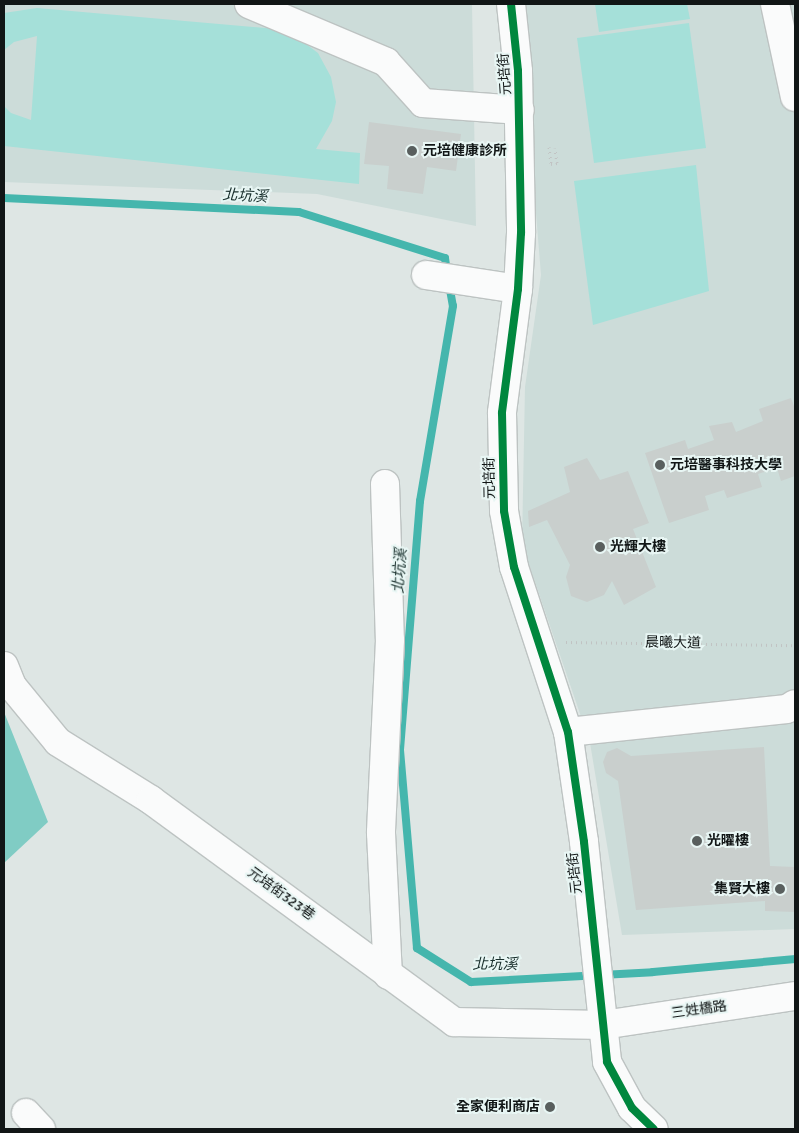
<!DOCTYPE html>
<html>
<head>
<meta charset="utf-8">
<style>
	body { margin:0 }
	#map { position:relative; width:799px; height:1133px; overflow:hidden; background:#dee6e4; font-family:Signika,"Noto Sans TC",sans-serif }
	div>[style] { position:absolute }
	.built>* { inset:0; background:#ccdcd9 }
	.green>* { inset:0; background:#a5e0d9 }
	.forest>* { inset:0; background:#80ccc4 }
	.stream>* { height:8px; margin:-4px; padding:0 4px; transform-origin:4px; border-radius:4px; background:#45b6ad }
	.building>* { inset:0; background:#c9cfcd }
	.path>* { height:3px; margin-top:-1.5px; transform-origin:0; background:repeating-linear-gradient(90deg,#c1c3c3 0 1px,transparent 0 5px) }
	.roads { filter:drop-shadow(1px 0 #bdc3c2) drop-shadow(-1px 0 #bdc3c2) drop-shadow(0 1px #bdc3c2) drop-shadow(0 -1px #bdc3c2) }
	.minor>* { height:28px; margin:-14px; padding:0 14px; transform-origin:14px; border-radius:14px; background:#fafbfb }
	.cycleway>* { height:8px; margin:-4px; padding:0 4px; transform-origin:4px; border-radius:4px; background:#00873e }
	.dots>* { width:14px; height:14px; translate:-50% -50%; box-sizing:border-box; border:2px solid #e8f6f4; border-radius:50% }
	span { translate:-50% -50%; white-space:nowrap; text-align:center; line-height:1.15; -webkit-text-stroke:4px #e8f6f4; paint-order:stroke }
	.street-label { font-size:14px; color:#111616 }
	.poi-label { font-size:14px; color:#111616; font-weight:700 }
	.left { translate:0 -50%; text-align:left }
	.right { translate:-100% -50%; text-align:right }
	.water-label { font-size:15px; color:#192f2c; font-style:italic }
	.frame { position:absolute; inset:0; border:5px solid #111616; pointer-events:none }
</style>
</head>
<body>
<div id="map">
	<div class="built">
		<i style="clip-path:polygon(4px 4px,472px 4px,476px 226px,317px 194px,4px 182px)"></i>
		<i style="clip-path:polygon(519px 4px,795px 4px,795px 929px,622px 935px,590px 743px,522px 544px,525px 387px,541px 275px)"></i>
	</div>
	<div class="green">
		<i style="clip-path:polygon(595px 4px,687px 4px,690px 19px,599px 32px)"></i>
		<i style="clip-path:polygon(37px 8px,277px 29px,298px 38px,318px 53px,331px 77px,336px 102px,332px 121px,316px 149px,360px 153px,359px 184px,4px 146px,4px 106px,11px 113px,31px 120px,37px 36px,14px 42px,4px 50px,4px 13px)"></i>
		<i style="clip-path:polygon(689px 23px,706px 148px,594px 163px,577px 38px)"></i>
		<i style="clip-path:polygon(696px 165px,709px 291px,593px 325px,574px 181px)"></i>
	</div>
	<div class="forest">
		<i style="clip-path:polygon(4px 712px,48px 822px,4px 863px)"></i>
	</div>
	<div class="stream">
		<i style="left:4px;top:198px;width:295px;rotate:2.7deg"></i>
		<i style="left:299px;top:212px;width:153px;rotate:17.5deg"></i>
		<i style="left:445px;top:258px;width:14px;rotate:82deg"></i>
		<i style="left:449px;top:284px;width:22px;rotate:80deg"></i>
		<i style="left:453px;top:306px;width:198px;rotate:99.6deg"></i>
		<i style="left:420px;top:501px;width:250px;rotate:94.6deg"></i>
		<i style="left:400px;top:750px;width:199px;rotate:85.1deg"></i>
		<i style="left:417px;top:948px;width:64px;rotate:32.2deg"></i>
		<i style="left:471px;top:982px;width:182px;rotate:-3.1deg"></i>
		<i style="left:653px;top:972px;width:143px;rotate:-5.2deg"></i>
	</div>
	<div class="building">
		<i style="clip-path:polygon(369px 122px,461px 134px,456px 171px,427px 167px,423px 194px,387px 189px,389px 166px,364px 164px)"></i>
		<i style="clip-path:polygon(791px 398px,795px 409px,795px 476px,781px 481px,777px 468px,758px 474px,762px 487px,727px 498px,724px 490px,705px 496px,709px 510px,669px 523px,645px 453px,685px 440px,688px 449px,714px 440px,709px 426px,732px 422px,736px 432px,763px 421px,759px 409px)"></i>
		<i style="clip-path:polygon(587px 458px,600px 480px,628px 471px,649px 523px,633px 529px,656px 587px,624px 605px,612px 581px,604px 595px,587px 602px,571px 596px,566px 577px,570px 565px,547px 520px,529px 527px,528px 511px,570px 492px,564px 467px)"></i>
		<i style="clip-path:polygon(764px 747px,770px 866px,795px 867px,795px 912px,765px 911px,765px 901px,636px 910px,618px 781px,606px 773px,603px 762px,607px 752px,617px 748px,631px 756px)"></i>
	</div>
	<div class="path">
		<i style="left:473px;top:141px;width:13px;rotate:86deg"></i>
		<i style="left:549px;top:147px;width:17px;rotate:83deg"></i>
		<i style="left:551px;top:164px;width:6px;rotate:-9deg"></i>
		<i style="left:557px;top:163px;width:15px;rotate:-98deg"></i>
		<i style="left:566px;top:642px;width:229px;rotate:0.8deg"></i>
	</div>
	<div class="roads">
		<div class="minor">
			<i style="left:249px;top:4px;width:149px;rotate:22.9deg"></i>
			<i style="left:386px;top:62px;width:55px;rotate:47.9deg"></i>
			<i style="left:423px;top:103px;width:97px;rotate:4.1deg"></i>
			<i style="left:511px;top:4px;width:67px;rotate:84deg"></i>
			<i style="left:518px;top:71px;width:162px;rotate:88.9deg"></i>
			<i style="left:521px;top:233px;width:56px;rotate:93.1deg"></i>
			<i style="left:518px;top:289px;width:125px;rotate:97.4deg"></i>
			<i style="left:502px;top:413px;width:98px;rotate:88.8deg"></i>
			<i style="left:504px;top:511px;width:57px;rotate:79.9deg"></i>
			<i style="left:514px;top:567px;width:174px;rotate:71.9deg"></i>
			<i style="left:568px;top:732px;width:111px;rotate:81.7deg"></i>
			<i style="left:584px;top:842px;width:221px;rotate:84deg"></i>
			<i style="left:607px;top:1062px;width:52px;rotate:61.5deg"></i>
			<i style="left:632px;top:1108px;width:30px;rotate:44deg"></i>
			<i style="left:775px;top:4px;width:95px;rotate:77.9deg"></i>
			<i style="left:426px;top:275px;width:93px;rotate:8.7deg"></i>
			<i style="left:385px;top:484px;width:156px;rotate:88.2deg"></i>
			<i style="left:390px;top:640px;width:193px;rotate:92.7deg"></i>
			<i style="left:381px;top:833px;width:142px;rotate:87.2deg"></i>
			<i style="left:4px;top:666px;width:22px;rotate:68deg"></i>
			<i style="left:12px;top:686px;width:72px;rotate:50.6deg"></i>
			<i style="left:58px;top:742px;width:110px;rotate:31.9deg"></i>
			<i style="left:151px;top:800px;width:376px;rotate:36.2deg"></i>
			<i style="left:454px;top:1022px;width:149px;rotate:1.2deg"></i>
			<i style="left:603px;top:1025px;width:194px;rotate:-8.6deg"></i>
			<i style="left:568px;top:732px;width:220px;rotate:-6deg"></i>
			<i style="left:787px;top:709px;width:9px;rotate:-32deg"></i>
			<i style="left:26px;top:1113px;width:22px;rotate:47deg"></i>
		</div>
	</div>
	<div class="cycleway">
		<i style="left:511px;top:4px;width:67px;rotate:84deg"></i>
		<i style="left:518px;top:71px;width:162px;rotate:88.9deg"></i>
		<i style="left:521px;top:233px;width:56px;rotate:93.1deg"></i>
		<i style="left:518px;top:289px;width:125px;rotate:97.4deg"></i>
		<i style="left:502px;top:413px;width:98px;rotate:88.8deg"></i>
		<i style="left:504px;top:511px;width:57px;rotate:79.9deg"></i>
		<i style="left:514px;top:567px;width:174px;rotate:71.9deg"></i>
		<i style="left:568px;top:732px;width:111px;rotate:81.7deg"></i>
		<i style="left:584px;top:842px;width:221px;rotate:84deg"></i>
		<i style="left:607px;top:1062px;width:52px;rotate:61.5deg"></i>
		<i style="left:632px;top:1108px;width:30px;rotate:44deg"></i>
	</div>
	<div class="dots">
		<i style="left:412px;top:151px;background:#595f5e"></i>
		<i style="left:660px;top:465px;background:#595f5e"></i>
		<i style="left:600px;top:547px;background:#595f5e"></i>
		<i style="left:697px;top:841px;background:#595f5e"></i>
		<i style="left:780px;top:889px;background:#595f5e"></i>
		<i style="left:550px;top:1107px;background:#595f5e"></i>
	</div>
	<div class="street-label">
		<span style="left:505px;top:74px;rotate:-94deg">元培街</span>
		<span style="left:490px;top:478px;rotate:-91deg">元培街</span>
		<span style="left:673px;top:643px;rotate:1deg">晨曦大道</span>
		<span style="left:575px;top:873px;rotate:-96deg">元培街</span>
		<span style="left:281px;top:894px;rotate:36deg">元培街323巷</span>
		<span style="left:699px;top:1010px;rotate:-8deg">三姓橋路</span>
	</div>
	<div class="poi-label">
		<span class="left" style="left:423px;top:151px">元培健康診所</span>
		<span class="left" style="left:670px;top:465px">元培醫事科技大學</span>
		<span class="left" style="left:610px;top:547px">光輝大樓</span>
		<span class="left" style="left:707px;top:841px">光曜樓</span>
		<span class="right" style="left:770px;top:889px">集賢大樓</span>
		<span class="right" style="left:540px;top:1107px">全家便利商店</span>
	</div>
	<div class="water-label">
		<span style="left:245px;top:196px;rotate:3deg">北坑溪</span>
		<span style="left:400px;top:571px;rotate:-86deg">北坑溪</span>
		<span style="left:495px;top:965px">北坑溪</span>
	</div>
	<div class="frame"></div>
</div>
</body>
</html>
